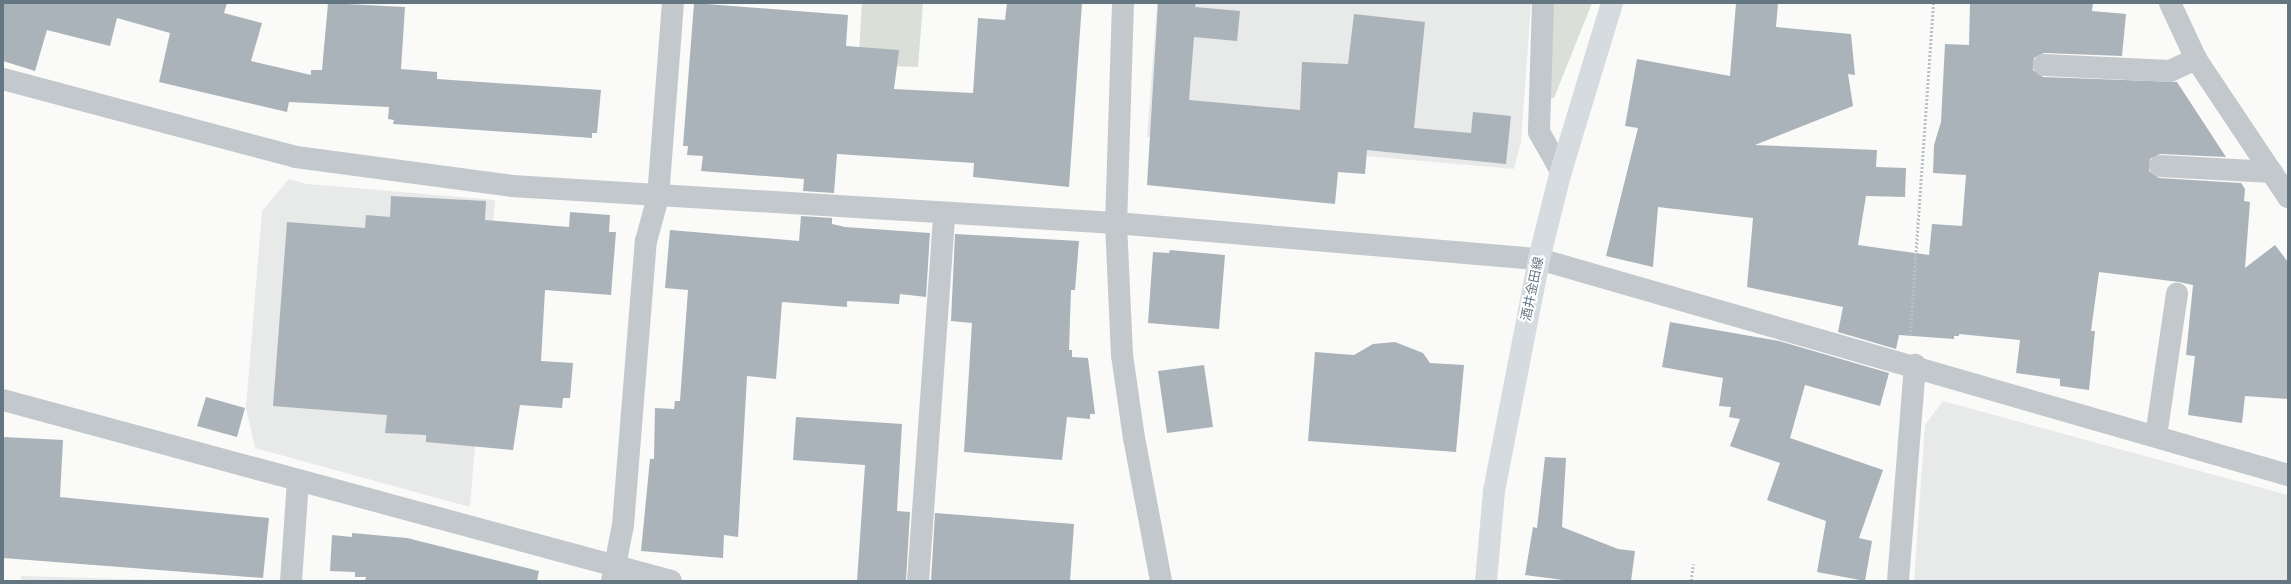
<!DOCTYPE html>
<html>
<head>
<meta charset="utf-8">
<style>
	body { margin:0 }
	#map { position:relative; width:2291px; height:584px; overflow:hidden; background:#fafaf8; font-family:"Fira Sans","Noto Sans JP",sans-serif }
	div>[style] { position:absolute }
	.built>* { inset:0; background:#e8e9e9 }
	.green>* { inset:0; background:#dadfd7 }
	.building>* { inset:0; background:#aab3b9 }
	.path>* { height:2.5px; margin-top:-1.25px; transform-origin:0; background:repeating-linear-gradient(90deg,#bbbfc2 0 2px,transparent 0 4px) }
	.minor>* { height:22px; margin:-11px; padding:0 11px; transform-origin:11px; border-radius:11px; background:#c3c8cc }
	.major>* { height:22px; margin:-11px; padding:0 11px; transform-origin:11px; border-radius:11px; background:#d6dbdf }
	span { translate:-50% -50%; white-space:nowrap; text-align:center; line-height:1.15; -webkit-text-stroke:4px #fff; paint-order:stroke }
	.street-label { font-size:13px; color:#657683 }
	.frame { position:absolute; inset:0; border:4px solid #657683; pointer-events:none }
</style>
</head>
<body>
<div id="map">
	<div class="built">
		<i style="clip-path:polygon(1157px 3px,1531px 3px,1521px 142px,1514px 169px,1147px 137px)"></i>
		<i style="clip-path:polygon(289px 179px,307px 184px,495px 200px,470px 507px,255px 448px,246px 408px,262px 211px)"></i>
		<i style="clip-path:polygon(1943px 401px,2288px 495px,2288px 581px,1914px 581px,1925px 425px)"></i>
		<i style="clip-path:polygon(21px 576px,194px 581px,21px 581px)"></i>
	</div>
	<div class="green">
		<i style="clip-path:polygon(862px 3px,923px 3px,918px 67px,885px 66px,857px 86px)"></i>
		<i style="clip-path:polygon(1552px 3px,1592px 3px,1554px 98px,1548px 99px)"></i>
	</div>
	<div class="building">
		<i style="clip-path:polygon(3px 3px,227px 3px,224px 13px,262px 23px,251px 61px,311px 75px,311px 70px,322px 70px,328px 3px,405px 7px,401px 69px,437px 72px,437px 79px,601px 90px,597px 133px,592px 133px,592px 138px,393px 124px,394px 120px,388px 119px,389px 107px,289px 102px,287px 112px,159px 82px,170px 33px,117px 18px,110px 46px,47px 30px,35px 71px,3px 61px)"></i>
		<i style="clip-path:polygon(694px 3px,848px 15px,846px 46px,899px 50px,894px 89px,973px 93px,978px 18px,1005px 20px,1007px 3px,1082px 3px,1069px 187px,973px 177px,974px 163px,837px 154px,834px 193px,803px 191px,804px 179px,701px 171px,703px 156px,687px 155px,688px 146px,683px 146px)"></i>
		<i style="clip-path:polygon(1158px 3px,1196px 3px,1195px 7px,1240px 11px,1237px 41px,1194px 37px,1189px 100px,1300px 110px,1302px 62px,1348px 64px,1354px 14px,1425px 22px,1414px 128px,1471px 133px,1473px 112px,1511px 116px,1506px 164px,1367px 150px,1365px 174px,1338px 172px,1335px 204px,1147px 185px)"></i>
		<i style="clip-path:polygon(1736px 3px,1778px 3px,1776px 27px,1851px 34px,1855px 75px,1848px 74px,1853px 106px,1755px 145px,1877px 150px,1876px 167px,1906px 168px,1905px 197px,1866px 196px,1858px 245px,1929px 255px,1932px 224px,1962px 226px,1966px 175px,1933px 173px,1934px 145px,1941px 122px,1945px 44px,1969px 45px,1970px 3px,2093px 3px,2092px 11px,2126px 14px,2122px 56px,2044px 53px,2034px 58px,2033px 70px,2043px 77px,2177px 82px,2226px 157px,2160px 154px,2150px 159px,2149px 171px,2159px 178px,2241px 183px,2245px 189px,2244px 201px,2250px 202px,2245px 268px,2275px 245px,2288px 262px,2288px 399px,2245px 396px,2242px 423px,2188px 415px,2195px 356px,2186px 355px,2193px 285px,2179px 282px,2099px 272px,2091px 331px,2095px 331px,2089px 390px,2060px 386px,2060px 379px,2016px 373px,2020px 340px,1959px 334px,1959px 336px,1954px 336px,1954px 339px,1899px 335px,1896px 349px,1838px 332px,1843px 307px,1747px 287px,1753px 218px,1658px 207px,1653px 267px,1606px 256px,1638px 128px,1625px 126px,1637px 59px,1730px 76px)"></i>
		<i style="clip-path:polygon(391px 196px,486px 201px,485px 220px,569px 227px,570px 212px,610px 215px,609px 232px,616px 232px,611px 295px,545px 290px,541px 361px,573px 363px,570px 398px,563px 398px,562px 408px,520px 405px,513px 450px,426px 442px,426px 435px,385px 433px,387px 415px,273px 406px,287px 222px,365px 228px,366px 215px,390px 217px)"></i>
		<i style="clip-path:polygon(801px 216px,832px 218px,832px 224px,845px 227px,930px 233px,926px 297px,900px 294px,899px 304px,847px 301px,847px 307px,782px 302px,776px 379px,747px 376px,738px 537px,724px 535px,723px 558px,641px 551px,650px 459px,654px 459px,655px 408px,674px 409px,675px 401px,680px 401px,688px 290px,665px 288px,670px 230px,799px 241px)"></i>
		<i style="clip-path:polygon(955px 234px,1079px 241px,1075px 290px,1071px 290px,1069px 350px,1072px 350px,1072px 357px,1088px 358px,1095px 414px,1090px 414px,1090px 419px,1067px 417px,1062px 460px,964px 452px,972px 323px,951px 321px)"></i>
		<i style="clip-path:polygon(1170px 250px,1225px 255px,1219px 329px,1148px 323px,1153px 252px,1169px 253px)"></i>
		<i style="clip-path:polygon(1670px 322px,1779px 341px,1889px 373px,1880px 406px,1805px 385px,1790px 438px,1883px 470px,1859px 538px,1872px 541px,1865px 581px,1817px 572px,1826px 521px,1767px 500px,1780px 463px,1730px 446px,1740px 419px,1729px 417px,1731px 407px,1719px 406px,1723px 378px,1662px 367px)"></i>
		<i style="clip-path:polygon(1395px 342px,1423px 353px,1430px 363px,1464px 365px,1456px 452px,1308px 441px,1315px 352px,1354px 355px,1373px 344px)"></i>
		<i style="clip-path:polygon(1204px 365px,1213px 427px,1167px 433px,1158px 371px)"></i>
		<i style="clip-path:polygon(206px 397px,245px 408px,237px 437px,197px 426px)"></i>
		<i style="clip-path:polygon(796px 417px,902px 424px,897px 511px,910px 512px,906px 581px,857px 581px,865px 465px,793px 460px)"></i>
		<i style="clip-path:polygon(3px 437px,63px 440px,60px 497px,269px 518px,263px 578px,3px 558px)"></i>
		<i style="clip-path:polygon(1545px 457px,1566px 458px,1562px 527px,1618px 549px,1635px 551px,1631px 581px,1570px 581px,1525px 575px,1533px 527px,1537px 528px)"></i>
		<i style="clip-path:polygon(935px 513px,1074px 524px,1070px 581px,931px 581px)"></i>
		<i style="clip-path:polygon(352px 533px,407px 538px,539px 571px,537px 581px,365px 581px,366px 577px,355px 577px,355px 572px,330px 571px,332px 535px,352px 537px)"></i>
	</div>
	<div class="path">
		<i style="left:1910px;top:336px;width:334px;rotate:-86deg"></i>
		<i style="left:1691px;top:581px;width:17px;rotate:-83deg"></i>
	</div>
	<div class="minor">
		<i style="left:1123px;top:3px;width:220px;rotate:91.8deg"></i>
		<i style="left:1116px;top:223px;width:132px;rotate:87.4deg"></i>
		<i style="left:1122px;top:355px;width:84px;rotate:81.8deg"></i>
		<i style="left:1134px;top:438px;width:146px;rotate:79.3deg"></i>
		<i style="left:1543px;top:3px;width:129px;rotate:91.8deg"></i>
		<i style="left:1539px;top:132px;width:45px;rotate:60.6deg"></i>
		<i style="left:2170px;top:3px;width:62px;rotate:65.1deg"></i>
		<i style="left:2196px;top:59px;width:166px;rotate:56.3deg"></i>
		<i style="left:2044px;top:65px;width:126px;rotate:2.7deg"></i>
		<i style="left:2170px;top:71px;width:29px;rotate:-25deg"></i>
		<i style="left:3px;top:79px;width:303px;rotate:14.9deg"></i>
		<i style="left:296px;top:157px;width:218px;rotate:7.6deg"></i>
		<i style="left:512px;top:186px;width:605px;rotate:3.51deg"></i>
		<i style="left:1116px;top:223px;width:425px;rotate:4.9deg"></i>
		<i style="left:1539px;top:259px;width:780px;rotate:16.09deg"></i>
		<i style="left:2160px;top:166px;width:112px;rotate:3.1deg"></i>
		<i style="left:3px;top:400px;width:692px;rotate:15.16deg"></i>
		<i style="left:2156px;top:436px;width:144px;rotate:-81.6deg"></i>
		<i style="left:291px;top:581px;width:99px;rotate:-86deg"></i>
		<i style="left:612px;top:581px;width:57px;rotate:-78.9deg"></i>
		<i style="left:623px;top:525px;width:285px;rotate:-85.4deg"></i>
		<i style="left:646px;top:241px;width:46px;rotate:-74.7deg"></i>
		<i style="left:658px;top:197px;width:195px;rotate:-85.6deg"></i>
		<i style="left:918px;top:581px;width:368px;rotate:-85.9deg"></i>
		<i style="left:1898px;top:581px;width:217px;rotate:-85.5deg"></i>
	</div>
	<div class="major">
		<i style="left:1486px;top:581px;width:90px;rotate:-84.9deg"></i>
		<i style="left:1494px;top:491px;width:236px;rotate:-79deg"></i>
		<i style="left:1539px;top:259px;width:91px;rotate:-76deg"></i>
		<i style="left:1561px;top:171px;width:176px;rotate:-73.1deg"></i>
	</div>
	<div class="street-label">
		<span style="left:1533px;top:289px;rotate:-78deg">酒井金田線</span>
	</div>
	<div class="frame"></div>
</div>
</body>
</html>
